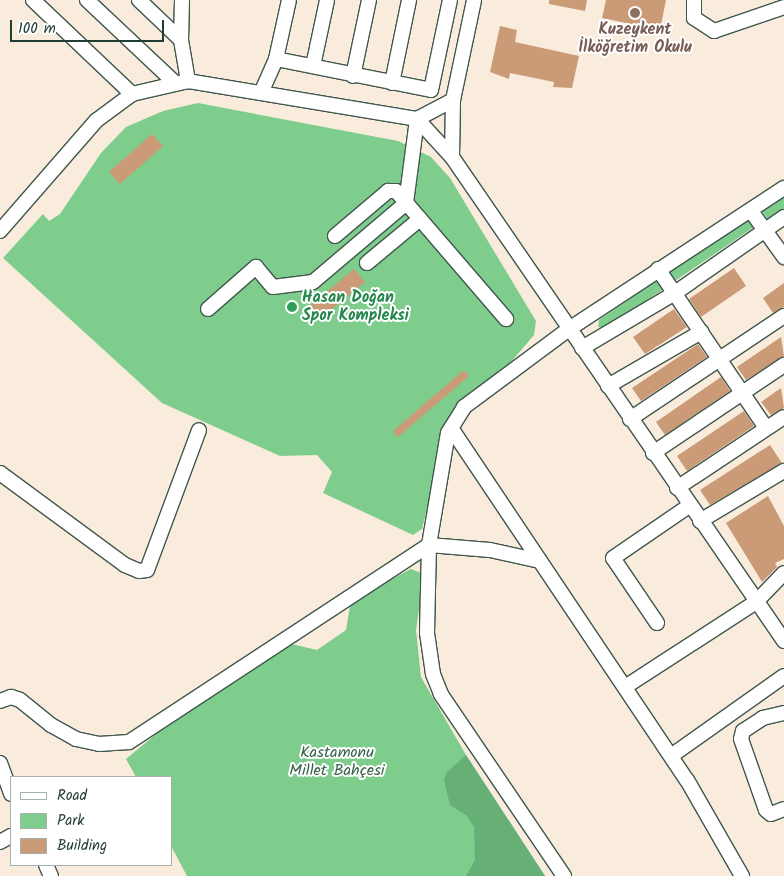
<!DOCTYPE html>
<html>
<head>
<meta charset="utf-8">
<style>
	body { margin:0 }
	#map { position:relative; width:784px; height:876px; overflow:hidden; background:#f9ecdd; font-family:Kalam,sans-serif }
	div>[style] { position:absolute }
	.green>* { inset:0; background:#7ecd8c }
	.forest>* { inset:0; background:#66b078 }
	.building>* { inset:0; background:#cb9a77 }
	.roads { filter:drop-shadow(1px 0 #40574d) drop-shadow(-1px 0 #40574d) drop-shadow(0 1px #40574d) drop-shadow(0 -1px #40574d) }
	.minor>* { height:14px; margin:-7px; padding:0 7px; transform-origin:7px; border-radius:7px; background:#fff }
	.dots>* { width:14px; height:14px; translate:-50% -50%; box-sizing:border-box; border:2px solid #fff; border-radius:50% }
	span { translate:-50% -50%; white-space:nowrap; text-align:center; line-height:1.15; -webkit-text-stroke:4px #fff; paint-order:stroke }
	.education-label { font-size:16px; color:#785e54; font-weight:700 }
	.leisure-label { font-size:16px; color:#27864d; font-weight:700 }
	.left { translate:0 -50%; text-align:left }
	.park-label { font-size:16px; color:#37614a }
	.legend { position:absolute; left:10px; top:776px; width:162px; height:90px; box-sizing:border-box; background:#fff; border:1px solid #a5b1ae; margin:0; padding:6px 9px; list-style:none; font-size:15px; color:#1f3d34 }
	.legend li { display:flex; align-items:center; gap:10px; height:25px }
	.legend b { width:25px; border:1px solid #a5b1ae }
	.scale { position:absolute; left:10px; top:20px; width:154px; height:22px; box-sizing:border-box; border:2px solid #1f3d34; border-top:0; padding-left:6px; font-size:15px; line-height:18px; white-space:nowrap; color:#1f3d34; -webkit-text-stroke:4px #fff; paint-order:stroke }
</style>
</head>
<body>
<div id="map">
	<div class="green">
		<i style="clip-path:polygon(198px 103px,398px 141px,431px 157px,450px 178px,536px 321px,534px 335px,500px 375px,461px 401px,449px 418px,422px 529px,413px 535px,323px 493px,332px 472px,317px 455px,280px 456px,162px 403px,3px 258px,43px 214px,49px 221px,60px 214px,101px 153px,126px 127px,163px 111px)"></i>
		<i style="clip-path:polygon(784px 197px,784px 209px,768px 220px,762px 211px)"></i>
		<i style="clip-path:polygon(749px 218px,754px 227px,675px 281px,669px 272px)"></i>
		<i style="clip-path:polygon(659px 279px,665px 288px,605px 328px,598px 327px,599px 320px)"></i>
		<i style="clip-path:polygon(411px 569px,424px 574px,416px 630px,421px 677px,466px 755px,545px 876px,187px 876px,171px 846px,171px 777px,136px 777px,126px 759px,189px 707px,283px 642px,317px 650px,346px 630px,351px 600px)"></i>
	</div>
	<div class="forest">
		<i style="clip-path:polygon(466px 755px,545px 876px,466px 876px,475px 860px,474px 827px,467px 816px,450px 805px,444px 780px,447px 772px)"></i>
	</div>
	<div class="building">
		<i style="clip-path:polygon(549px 0,587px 0,585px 11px,549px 4px)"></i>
		<i style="clip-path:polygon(606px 0,666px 0,660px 30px,602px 18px)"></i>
		<i style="clip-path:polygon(500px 26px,517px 30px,515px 42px,579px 56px,572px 88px,553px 87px,554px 82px,510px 73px,509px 79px,490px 72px)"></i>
		<i style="clip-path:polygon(152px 134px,163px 146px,120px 184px,109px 172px)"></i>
		<i style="clip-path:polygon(734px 268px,746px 286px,701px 317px,689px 299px)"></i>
		<i style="clip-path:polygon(354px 269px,365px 282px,320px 319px,310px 306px)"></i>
		<i style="clip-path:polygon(784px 283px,784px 307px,773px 313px,763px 298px)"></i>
		<i style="clip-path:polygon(674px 309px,687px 327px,645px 354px,633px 337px)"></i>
		<i style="clip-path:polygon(781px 337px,784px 356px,746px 380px,737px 367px)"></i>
		<i style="clip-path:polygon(698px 344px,707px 357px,641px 401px,632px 388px)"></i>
		<i style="clip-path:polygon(464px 370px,469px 376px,398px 437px,393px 431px)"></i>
		<i style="clip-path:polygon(721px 377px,730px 391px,665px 435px,656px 422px)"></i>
		<i style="clip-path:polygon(781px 388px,784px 408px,771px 415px,761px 402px)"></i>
		<i style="clip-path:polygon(744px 411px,754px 426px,687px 471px,677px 456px)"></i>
		<i style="clip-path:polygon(770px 445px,782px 463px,710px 505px,700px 490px)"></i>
		<i style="clip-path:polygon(768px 496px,784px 526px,784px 559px,775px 563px,777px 567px,762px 582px,726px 523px)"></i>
	</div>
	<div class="roads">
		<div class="minor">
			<i style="left:33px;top:0;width:137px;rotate:43.5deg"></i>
			<i style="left:87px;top:0;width:122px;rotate:43.3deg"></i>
			<i style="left:139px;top:0;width:58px;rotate:43.6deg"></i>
			<i style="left:182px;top:0;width:40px;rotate:91.4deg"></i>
			<i style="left:181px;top:40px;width:42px;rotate:80.3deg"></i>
			<i style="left:694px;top:0;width:18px;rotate:90deg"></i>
			<i style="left:694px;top:18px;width:24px;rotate:33deg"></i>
			<i style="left:714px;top:31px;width:74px;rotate:-18.9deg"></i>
			<i style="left:276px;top:59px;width:158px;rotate:11.3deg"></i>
			<i style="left:431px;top:90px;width:92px;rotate:-78.1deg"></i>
			<i style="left:313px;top:66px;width:67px;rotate:-78deg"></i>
			<i style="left:353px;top:76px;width:78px;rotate:-78.1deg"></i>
			<i style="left:392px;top:83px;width:85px;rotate:-78.4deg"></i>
			<i style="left:261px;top:93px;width:37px;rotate:-66deg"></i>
			<i style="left:276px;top:59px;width:60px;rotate:-77.6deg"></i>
			<i style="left:452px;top:157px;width:57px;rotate:-89deg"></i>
			<i style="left:453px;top:100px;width:102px;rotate:-78.1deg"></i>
			<i style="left:751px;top:211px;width:57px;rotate:54.3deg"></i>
			<i style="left:0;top:231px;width:147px;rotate:-48.9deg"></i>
			<i style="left:97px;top:120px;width:44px;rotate:-36.6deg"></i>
			<i style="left:132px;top:94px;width:57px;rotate:-13.1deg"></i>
			<i style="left:188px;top:81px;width:232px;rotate:9.4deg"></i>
			<i style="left:417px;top:119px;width:52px;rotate:47.4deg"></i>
			<i style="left:452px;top:157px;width:587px;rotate:55.55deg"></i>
			<i style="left:335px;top:236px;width:70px;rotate:-40.3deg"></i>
			<i style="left:388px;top:191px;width:8px"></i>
			<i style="left:396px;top:191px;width:169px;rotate:49.3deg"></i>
			<i style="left:367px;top:263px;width:69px;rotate:-39.7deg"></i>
			<i style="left:658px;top:269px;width:192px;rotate:55.8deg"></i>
			<i style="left:208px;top:309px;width:64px;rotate:-41.2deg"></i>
			<i style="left:256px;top:267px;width:26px;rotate:50deg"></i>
			<i style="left:273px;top:287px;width:40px;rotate:-7.1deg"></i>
			<i style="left:313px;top:282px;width:122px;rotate:-40.3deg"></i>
			<i style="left:406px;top:203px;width:85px;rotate:-82.5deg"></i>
			<i style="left:417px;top:119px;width:41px;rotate:-27.8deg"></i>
			<i style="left:582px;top:348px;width:108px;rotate:-30.6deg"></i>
			<i style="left:675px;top:293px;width:133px;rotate:-34.9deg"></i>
			<i style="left:608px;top:386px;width:108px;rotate:-30.1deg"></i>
			<i style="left:630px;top:419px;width:185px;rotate:-33.8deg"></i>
			<i style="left:451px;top:428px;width:424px;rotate:56.2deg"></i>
			<i style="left:687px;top:780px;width:111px;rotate:60.2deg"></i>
			<i style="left:653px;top:453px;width:158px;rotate:-33.9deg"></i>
			<i style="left:0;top:473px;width:155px;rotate:36.4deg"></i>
			<i style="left:125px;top:565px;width:15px;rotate:23deg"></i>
			<i style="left:139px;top:571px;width:8px;rotate:-7deg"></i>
			<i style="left:147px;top:570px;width:149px;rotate:-69.6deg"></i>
			<i style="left:677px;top:488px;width:128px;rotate:-33.6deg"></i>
			<i style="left:700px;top:521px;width:98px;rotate:-30.8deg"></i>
			<i style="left:657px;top:623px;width:78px;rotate:-124.1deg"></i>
			<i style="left:613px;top:558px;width:92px;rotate:-34.4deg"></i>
			<i style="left:625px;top:687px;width:156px;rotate:-33deg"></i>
			<i style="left:756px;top:602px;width:40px;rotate:-46deg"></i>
			<i style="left:0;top:701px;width:12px;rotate:-20deg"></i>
			<i style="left:11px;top:697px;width:9px;rotate:18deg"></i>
			<i style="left:20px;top:700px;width:40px;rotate:39deg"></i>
			<i style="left:51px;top:725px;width:29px;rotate:29deg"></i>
			<i style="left:76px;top:739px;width:24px;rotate:12deg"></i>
			<i style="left:99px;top:744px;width:30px;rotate:-4deg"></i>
			<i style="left:129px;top:742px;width:359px;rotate:-33.3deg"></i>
			<i style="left:429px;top:545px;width:61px;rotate:4.7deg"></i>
			<i style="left:490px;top:550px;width:51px;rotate:12.4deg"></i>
			<i style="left:784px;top:713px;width:22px;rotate:167deg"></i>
			<i style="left:763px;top:718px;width:24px;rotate:147deg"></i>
			<i style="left:743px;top:731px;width:8px;rotate:104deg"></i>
			<i style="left:741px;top:739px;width:75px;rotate:70.6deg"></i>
			<i style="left:766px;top:810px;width:6px;rotate:39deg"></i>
			<i style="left:771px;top:814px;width:14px;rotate:-21deg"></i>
			<i style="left:671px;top:756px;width:138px;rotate:-35.3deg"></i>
			<i style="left:0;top:763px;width:33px;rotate:70deg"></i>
			<i style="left:0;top:842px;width:13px;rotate:-29deg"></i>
			<i style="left:46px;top:865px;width:12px;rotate:66deg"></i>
			<i style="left:564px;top:876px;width:220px;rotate:-124.1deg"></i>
			<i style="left:441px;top:694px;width:22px;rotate:-112deg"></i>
			<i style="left:433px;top:674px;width:41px;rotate:-98.3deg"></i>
			<i style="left:427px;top:633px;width:88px;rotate:-88.7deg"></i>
			<i style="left:429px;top:545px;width:114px;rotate:-80.4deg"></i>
			<i style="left:448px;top:433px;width:31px;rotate:-58deg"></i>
			<i style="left:464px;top:407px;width:131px;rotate:-36.6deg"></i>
			<i style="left:569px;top:329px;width:257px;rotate:-33.3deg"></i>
		</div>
	</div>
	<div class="dots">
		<i style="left:635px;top:13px;background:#8d6e63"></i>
		<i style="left:292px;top:307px;background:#2e9e5b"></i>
	</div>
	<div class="education-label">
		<span style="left:635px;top:39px">Kuzeykent<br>İlköğretim Okulu</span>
	</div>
	<div class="leisure-label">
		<span class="left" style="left:302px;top:307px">Hasan Doğan<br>Spor Kompleksi</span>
	</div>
	<div class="park-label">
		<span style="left:337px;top:762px">Kastamonu<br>Millet Bahçesi</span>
	</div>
	<ul class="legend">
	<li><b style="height:6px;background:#fff"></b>Road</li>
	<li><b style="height:14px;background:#7ecd8c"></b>Park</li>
	<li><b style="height:14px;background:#cb9a77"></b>Building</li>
	</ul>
	<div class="scale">100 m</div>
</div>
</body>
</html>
